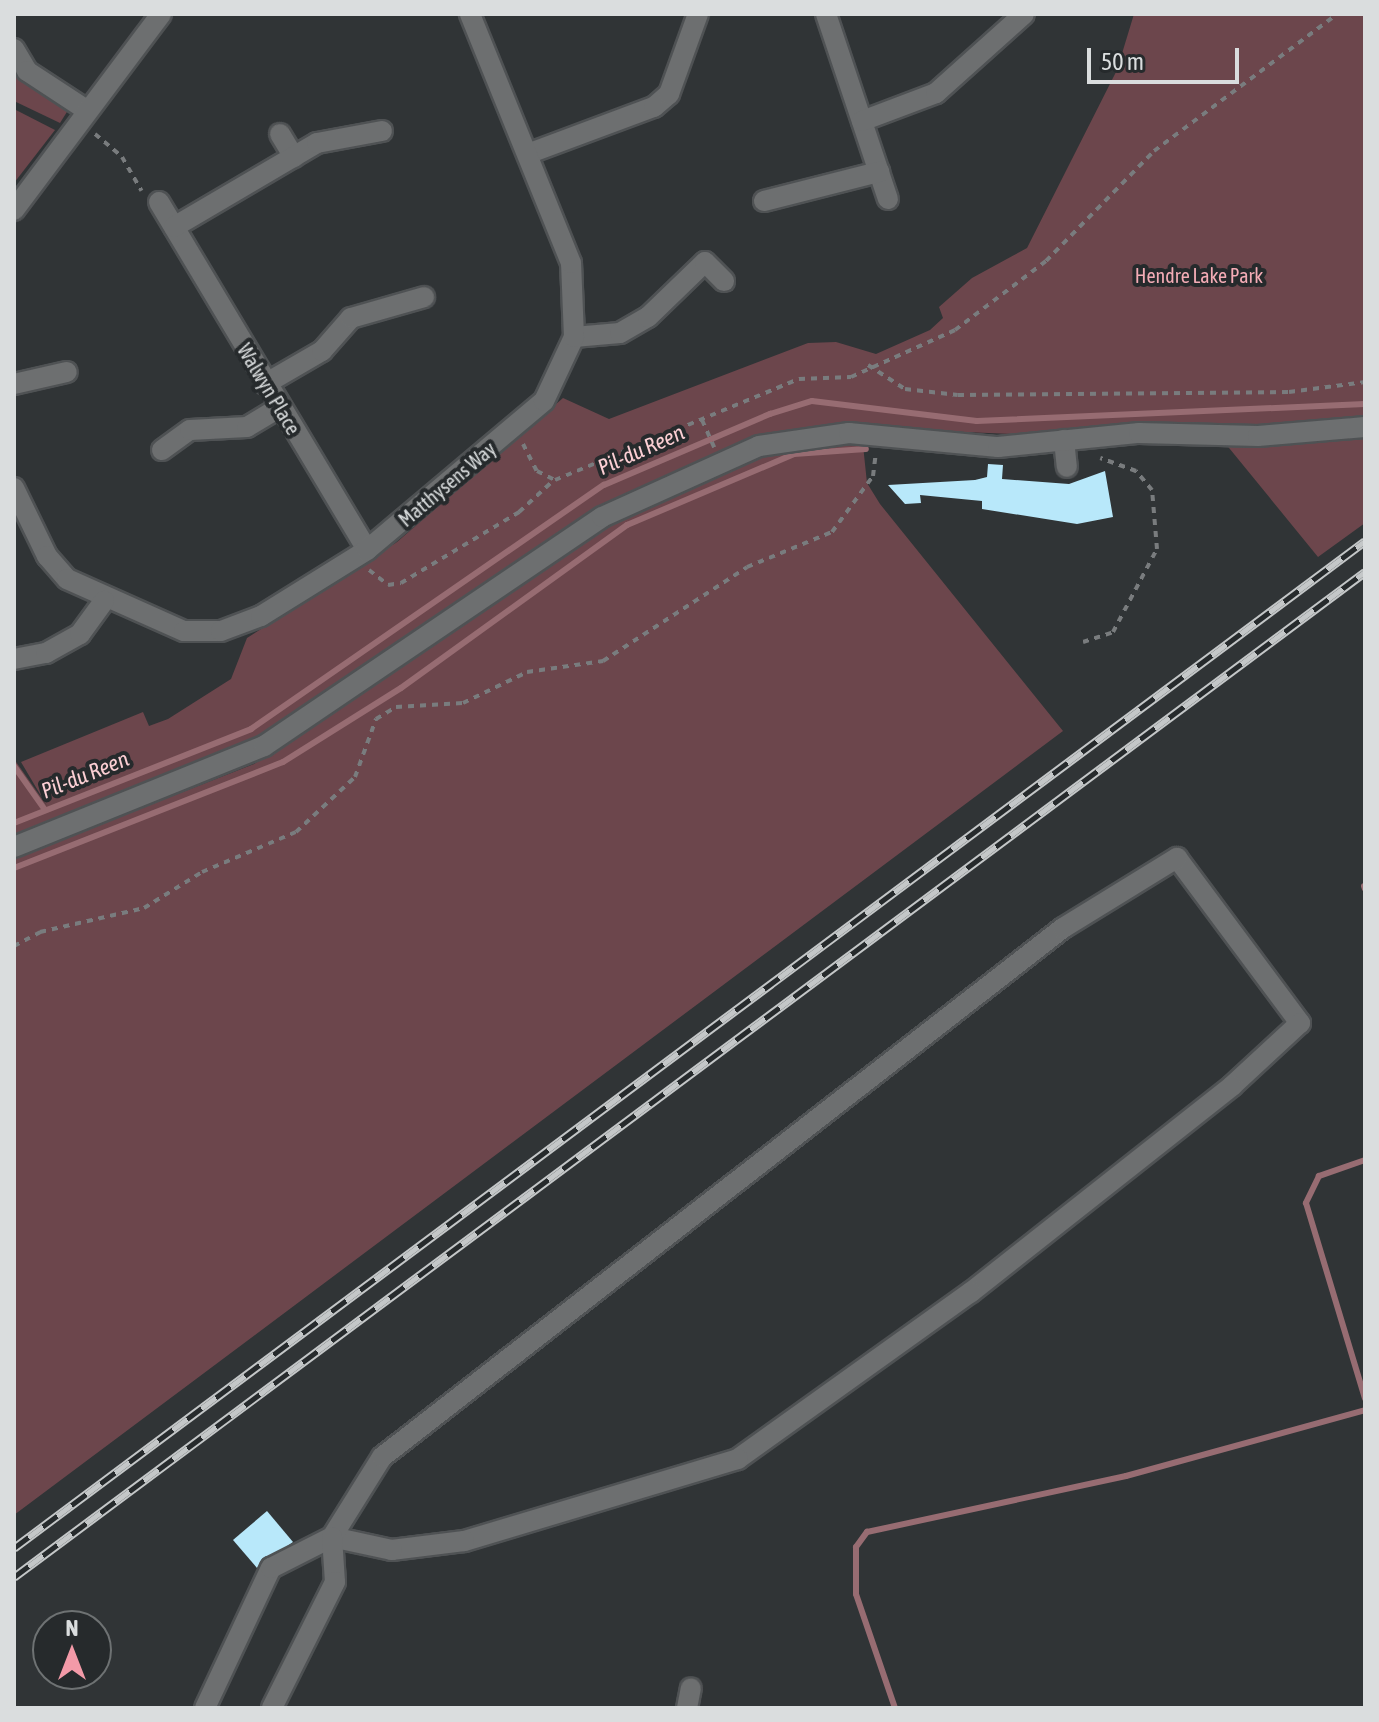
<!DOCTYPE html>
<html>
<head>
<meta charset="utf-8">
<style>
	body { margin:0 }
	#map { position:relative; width:1379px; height:1722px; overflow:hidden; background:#303436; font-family:"Asap Condensed",sans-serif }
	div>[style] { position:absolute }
	.green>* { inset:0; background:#6c464c }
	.stream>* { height:6px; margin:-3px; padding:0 3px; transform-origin:3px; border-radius:3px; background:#976c72 }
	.building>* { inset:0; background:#b8e8fa }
	.path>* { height:4px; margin-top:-2px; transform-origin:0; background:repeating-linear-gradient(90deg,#797c7e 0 6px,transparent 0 12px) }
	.roads { filter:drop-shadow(2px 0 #4f5254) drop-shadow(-2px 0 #4f5254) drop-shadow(0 2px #4f5254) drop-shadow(0 -2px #4f5254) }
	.minor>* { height:20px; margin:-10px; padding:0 10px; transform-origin:10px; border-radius:10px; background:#6d6f70 }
	.rail>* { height:9px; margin-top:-4.5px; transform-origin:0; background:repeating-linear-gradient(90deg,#262a2c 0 18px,#c4c7c8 0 36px); box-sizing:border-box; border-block:2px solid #c4c7c8 }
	span { translate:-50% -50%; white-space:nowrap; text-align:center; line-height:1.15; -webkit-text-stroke:8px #262a2c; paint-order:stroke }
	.park-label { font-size:20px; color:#f4acb6 }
	.street-label { font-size:20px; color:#daddde }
	.water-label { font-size:22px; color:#fccfd4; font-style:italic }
	.frame { position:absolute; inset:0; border:16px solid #daddde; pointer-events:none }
	.north { position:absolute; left:32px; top:1610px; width:80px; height:80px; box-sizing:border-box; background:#262a2c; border:2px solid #6e7273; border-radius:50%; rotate:0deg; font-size:22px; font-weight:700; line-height:32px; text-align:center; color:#daddde }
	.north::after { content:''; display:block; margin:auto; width:28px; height:36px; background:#f39aa8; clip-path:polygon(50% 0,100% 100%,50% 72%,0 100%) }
	.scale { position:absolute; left:1087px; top:48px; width:152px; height:36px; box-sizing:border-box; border:4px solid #daddde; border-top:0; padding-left:10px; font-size:24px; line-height:28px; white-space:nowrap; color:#daddde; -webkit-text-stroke:6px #262a2c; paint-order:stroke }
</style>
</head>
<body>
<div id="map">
	<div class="green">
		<i style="clip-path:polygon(1134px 14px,1365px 14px,1365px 523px,1318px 557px,1225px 443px,823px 426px,784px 434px,696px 466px,285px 727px,58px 823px,68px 837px,254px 764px,646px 501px,787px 446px,863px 445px,867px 483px,880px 504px,1063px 731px,14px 1515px,14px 759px,47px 806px,21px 762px,143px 712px,149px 726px,168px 719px,231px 679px,247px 638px,397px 542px,563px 398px,609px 419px,808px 343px,836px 342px,876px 354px,930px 330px,943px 318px,939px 307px,972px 278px,1027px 248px,1117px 70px)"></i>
		<i style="clip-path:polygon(15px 75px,70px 107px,60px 123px,14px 101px)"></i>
		<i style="clip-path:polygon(14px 109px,55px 130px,14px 183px)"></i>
	</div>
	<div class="stream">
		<i style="left:14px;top:766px;width:54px;rotate:54.8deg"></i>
		<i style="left:14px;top:823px;width:255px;rotate:-21.6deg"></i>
		<i style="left:251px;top:729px;width:429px;rotate:-34.7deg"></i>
		<i style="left:604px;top:485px;width:181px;rotate:-23.2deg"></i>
		<i style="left:770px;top:414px;width:44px;rotate:-17.2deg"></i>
		<i style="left:812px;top:401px;width:166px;rotate:6.9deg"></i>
		<i style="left:977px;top:421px;width:388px;rotate:-2.5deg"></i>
		<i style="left:14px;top:868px;width:289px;rotate:-21.5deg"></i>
		<i style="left:283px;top:762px;width:139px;rotate:-32.1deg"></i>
		<i style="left:401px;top:688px;width:279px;rotate:-35.8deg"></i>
		<i style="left:627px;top:525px;width:181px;rotate:-23deg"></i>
		<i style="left:794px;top:454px;width:72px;rotate:-4deg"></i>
		<i style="left:1364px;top:886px;width:3px;rotate:72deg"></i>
		<i style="left:1365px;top:1160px;width:49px;rotate:160.8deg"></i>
		<i style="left:1319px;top:1176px;width:30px;rotate:116deg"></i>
		<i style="left:1306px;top:1203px;width:204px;rotate:73.2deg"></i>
		<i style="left:895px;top:1708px;width:120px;rotate:-108.9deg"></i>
		<i style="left:856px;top:1594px;width:47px;rotate:-90deg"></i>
		<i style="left:856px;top:1547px;width:19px;rotate:-54deg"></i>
		<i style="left:867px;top:1532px;width:265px;rotate:-12.2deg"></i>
		<i style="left:1126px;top:1476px;width:248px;rotate:-15.4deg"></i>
	</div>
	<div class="building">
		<i style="clip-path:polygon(988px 464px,1003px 465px,1002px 479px,1069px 484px,1105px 471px,1113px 517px,1077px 524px,982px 509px,982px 501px,920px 495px,921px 503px,905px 504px,888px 485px,975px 480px,987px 477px)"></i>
		<i style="clip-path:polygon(267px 1511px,293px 1542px,257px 1568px,233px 1540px)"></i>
	</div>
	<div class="path">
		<i style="left:95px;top:134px;width:35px;rotate:40deg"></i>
		<i style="left:122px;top:157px;width:39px;rotate:60deg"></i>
		<i style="left:868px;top:365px;width:44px;rotate:33deg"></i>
		<i style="left:905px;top:389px;width:53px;rotate:6.5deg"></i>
		<i style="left:958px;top:395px;width:331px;rotate:-0.5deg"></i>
		<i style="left:1289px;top:392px;width:77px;rotate:-7.5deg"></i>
		<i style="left:702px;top:420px;width:30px;rotate:66deg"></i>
		<i style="left:523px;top:444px;width:30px;rotate:63deg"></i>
		<i style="left:537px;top:471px;width:20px;rotate:27deg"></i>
		<i style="left:555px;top:480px;width:264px;rotate:-22.5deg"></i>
		<i style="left:799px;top:379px;width:52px;rotate:-2.2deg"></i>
		<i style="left:851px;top:377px;width:114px;rotate:-24.3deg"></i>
		<i style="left:955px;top:330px;width:114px;rotate:-37.2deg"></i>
		<i style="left:1046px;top:261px;width:154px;rotate:-45.5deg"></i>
		<i style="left:1154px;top:151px;width:229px;rotate:-36.8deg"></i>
		<i style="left:369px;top:570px;width:24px;rotate:38deg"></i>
		<i style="left:388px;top:585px;width:13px;rotate:-9deg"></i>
		<i style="left:401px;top:583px;width:138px;rotate:-31deg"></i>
		<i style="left:519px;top:512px;width:47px;rotate:-42.4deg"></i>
		<i style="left:1083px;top:642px;width:32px;rotate:-18deg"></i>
		<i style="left:1113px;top:632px;width:94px;rotate:-62.1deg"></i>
		<i style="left:1157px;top:549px;width:59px;rotate:-94.8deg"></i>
		<i style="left:1152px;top:490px;width:25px;rotate:-130deg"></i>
		<i style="left:1136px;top:471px;width:38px;rotate:-160deg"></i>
		<i style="left:14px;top:946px;width:30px;rotate:-28deg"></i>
		<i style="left:40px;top:932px;width:107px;rotate:-13deg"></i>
		<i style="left:144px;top:908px;width:68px;rotate:-31.8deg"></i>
		<i style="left:202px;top:872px;width:102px;rotate:-23.1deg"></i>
		<i style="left:296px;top:832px;width:81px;rotate:-43deg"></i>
		<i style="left:355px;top:777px;width:62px;rotate:-70.1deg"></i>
		<i style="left:376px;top:719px;width:23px;rotate:-31deg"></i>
		<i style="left:396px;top:707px;width:67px;rotate:-3.4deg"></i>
		<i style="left:463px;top:703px;width:71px;rotate:-25.8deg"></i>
		<i style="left:527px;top:672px;width:77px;rotate:-8.2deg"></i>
		<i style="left:603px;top:661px;width:172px;rotate:-33.1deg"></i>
		<i style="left:747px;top:567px;width:92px;rotate:-22.4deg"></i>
		<i style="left:832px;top:532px;width:69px;rotate:-53.8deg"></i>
		<i style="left:873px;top:476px;width:23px;rotate:-83deg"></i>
	</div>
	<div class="roads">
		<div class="minor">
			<i style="left:826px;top:14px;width:195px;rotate:71.5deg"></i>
			<i style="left:14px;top:49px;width:26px;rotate:59deg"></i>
			<i style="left:27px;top:71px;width:69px;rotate:33.2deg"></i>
			<i style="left:862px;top:121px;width:79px;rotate:-20.7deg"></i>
			<i style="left:936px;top:93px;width:118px;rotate:-41.9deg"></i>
			<i style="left:280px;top:134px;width:27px;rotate:59deg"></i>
			<i style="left:530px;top:153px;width:132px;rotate:-20.4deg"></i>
			<i style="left:654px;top:107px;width:20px;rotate:-41deg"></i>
			<i style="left:669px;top:94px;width:85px;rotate:-70.1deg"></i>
			<i style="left:764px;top:201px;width:119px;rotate:-14.2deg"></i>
			<i style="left:159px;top:202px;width:405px;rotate:59.1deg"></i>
			<i style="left:14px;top:210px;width:245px;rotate:-53.1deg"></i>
			<i style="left:174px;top:227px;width:166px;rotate:-30.4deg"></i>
			<i style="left:317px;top:143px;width:66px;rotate:-10.5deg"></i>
			<i style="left:574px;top:337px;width:46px;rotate:-5deg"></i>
			<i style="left:620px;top:333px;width:32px;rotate:-30deg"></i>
			<i style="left:648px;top:317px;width:79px;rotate:-44deg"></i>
			<i style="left:705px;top:262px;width:27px;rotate:45deg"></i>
			<i style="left:14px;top:384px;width:54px;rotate:-12.8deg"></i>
			<i style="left:265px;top:384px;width:66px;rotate:-30.1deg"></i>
			<i style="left:322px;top:351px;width:44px;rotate:-48.7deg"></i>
			<i style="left:351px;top:318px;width:76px;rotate:-16deg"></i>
			<i style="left:1064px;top:440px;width:27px;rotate:84deg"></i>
			<i style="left:162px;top:450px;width:34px;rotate:-36deg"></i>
			<i style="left:190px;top:430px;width:57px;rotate:-3deg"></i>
			<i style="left:247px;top:427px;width:39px;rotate:-31deg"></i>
			<i style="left:14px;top:488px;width:76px;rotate:64.1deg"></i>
			<i style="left:47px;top:556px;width:30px;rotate:49deg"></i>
			<i style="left:67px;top:579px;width:128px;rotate:24deg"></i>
			<i style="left:184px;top:631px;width:37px"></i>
			<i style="left:221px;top:631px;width:43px;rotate:-20.6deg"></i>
			<i style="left:261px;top:616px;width:125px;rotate:-31.9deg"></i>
			<i style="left:367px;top:550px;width:231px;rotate:-40.1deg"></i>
			<i style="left:544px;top:401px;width:71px;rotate:-64.9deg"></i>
			<i style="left:574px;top:337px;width:74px;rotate:-92.3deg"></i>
			<i style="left:571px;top:263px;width:269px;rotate:-112.1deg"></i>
			<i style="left:14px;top:659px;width:33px;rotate:-11deg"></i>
			<i style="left:46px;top:653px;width:39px;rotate:-29deg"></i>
			<i style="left:80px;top:634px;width:41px;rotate:-54deg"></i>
			<i style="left:14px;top:847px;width:270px;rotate:-22deg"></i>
			<i style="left:264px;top:746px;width:408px;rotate:-34.1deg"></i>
			<i style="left:602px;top:517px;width:172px;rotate:-24.3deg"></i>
			<i style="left:759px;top:446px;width:91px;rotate:-8.2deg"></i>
			<i style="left:849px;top:433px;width:150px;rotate:5.4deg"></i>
			<i style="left:998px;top:447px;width:142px;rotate:-5.7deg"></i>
			<i style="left:1139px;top:433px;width:119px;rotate:1.4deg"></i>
			<i style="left:1258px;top:436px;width:107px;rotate:-4.8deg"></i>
			<i style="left:1177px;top:858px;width:206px;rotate:53.3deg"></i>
			<i style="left:1300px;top:1023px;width:93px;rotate:137.2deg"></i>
			<i style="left:1232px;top:1086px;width:333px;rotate:141.7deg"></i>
			<i style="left:971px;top:1292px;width:287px;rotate:144.4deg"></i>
			<i style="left:738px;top:1459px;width:286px;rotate:163.3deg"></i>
			<i style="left:464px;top:1541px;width:73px;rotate:172.9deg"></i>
			<i style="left:392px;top:1550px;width:61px;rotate:-167.8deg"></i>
			<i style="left:332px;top:1537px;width:94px;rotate:-58deg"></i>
			<i style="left:382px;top:1457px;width:862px;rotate:-37.84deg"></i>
			<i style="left:1063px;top:928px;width:134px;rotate:-31.6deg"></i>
			<i style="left:205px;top:1708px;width:155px;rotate:-64.8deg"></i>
			<i style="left:271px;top:1568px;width:68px;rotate:-26.9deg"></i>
			<i style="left:332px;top:1537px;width:45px;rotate:86.2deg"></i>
			<i style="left:335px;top:1582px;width:141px;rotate:116.6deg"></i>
			<i style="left:687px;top:1708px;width:20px;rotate:-79deg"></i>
		</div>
	</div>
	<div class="rail">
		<i style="left:14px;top:1548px;width:1685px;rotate:-36.7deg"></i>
		<i style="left:14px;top:1577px;width:1684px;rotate:-36.65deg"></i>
	</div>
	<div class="park-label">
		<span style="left:1199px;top:275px">Hendre Lake Park</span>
	</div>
	<div class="street-label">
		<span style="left:269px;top:389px;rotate:59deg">Walwyn Place</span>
		<span style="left:447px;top:484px;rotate:-40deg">Matthysens Way</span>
	</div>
	<div class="water-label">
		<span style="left:641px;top:450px;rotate:-24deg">Pil-du Reen</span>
		<span style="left:85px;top:775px;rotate:-22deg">Pil-du Reen</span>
	</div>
	<div class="frame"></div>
	<div class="north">N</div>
	<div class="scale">50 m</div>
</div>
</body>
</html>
